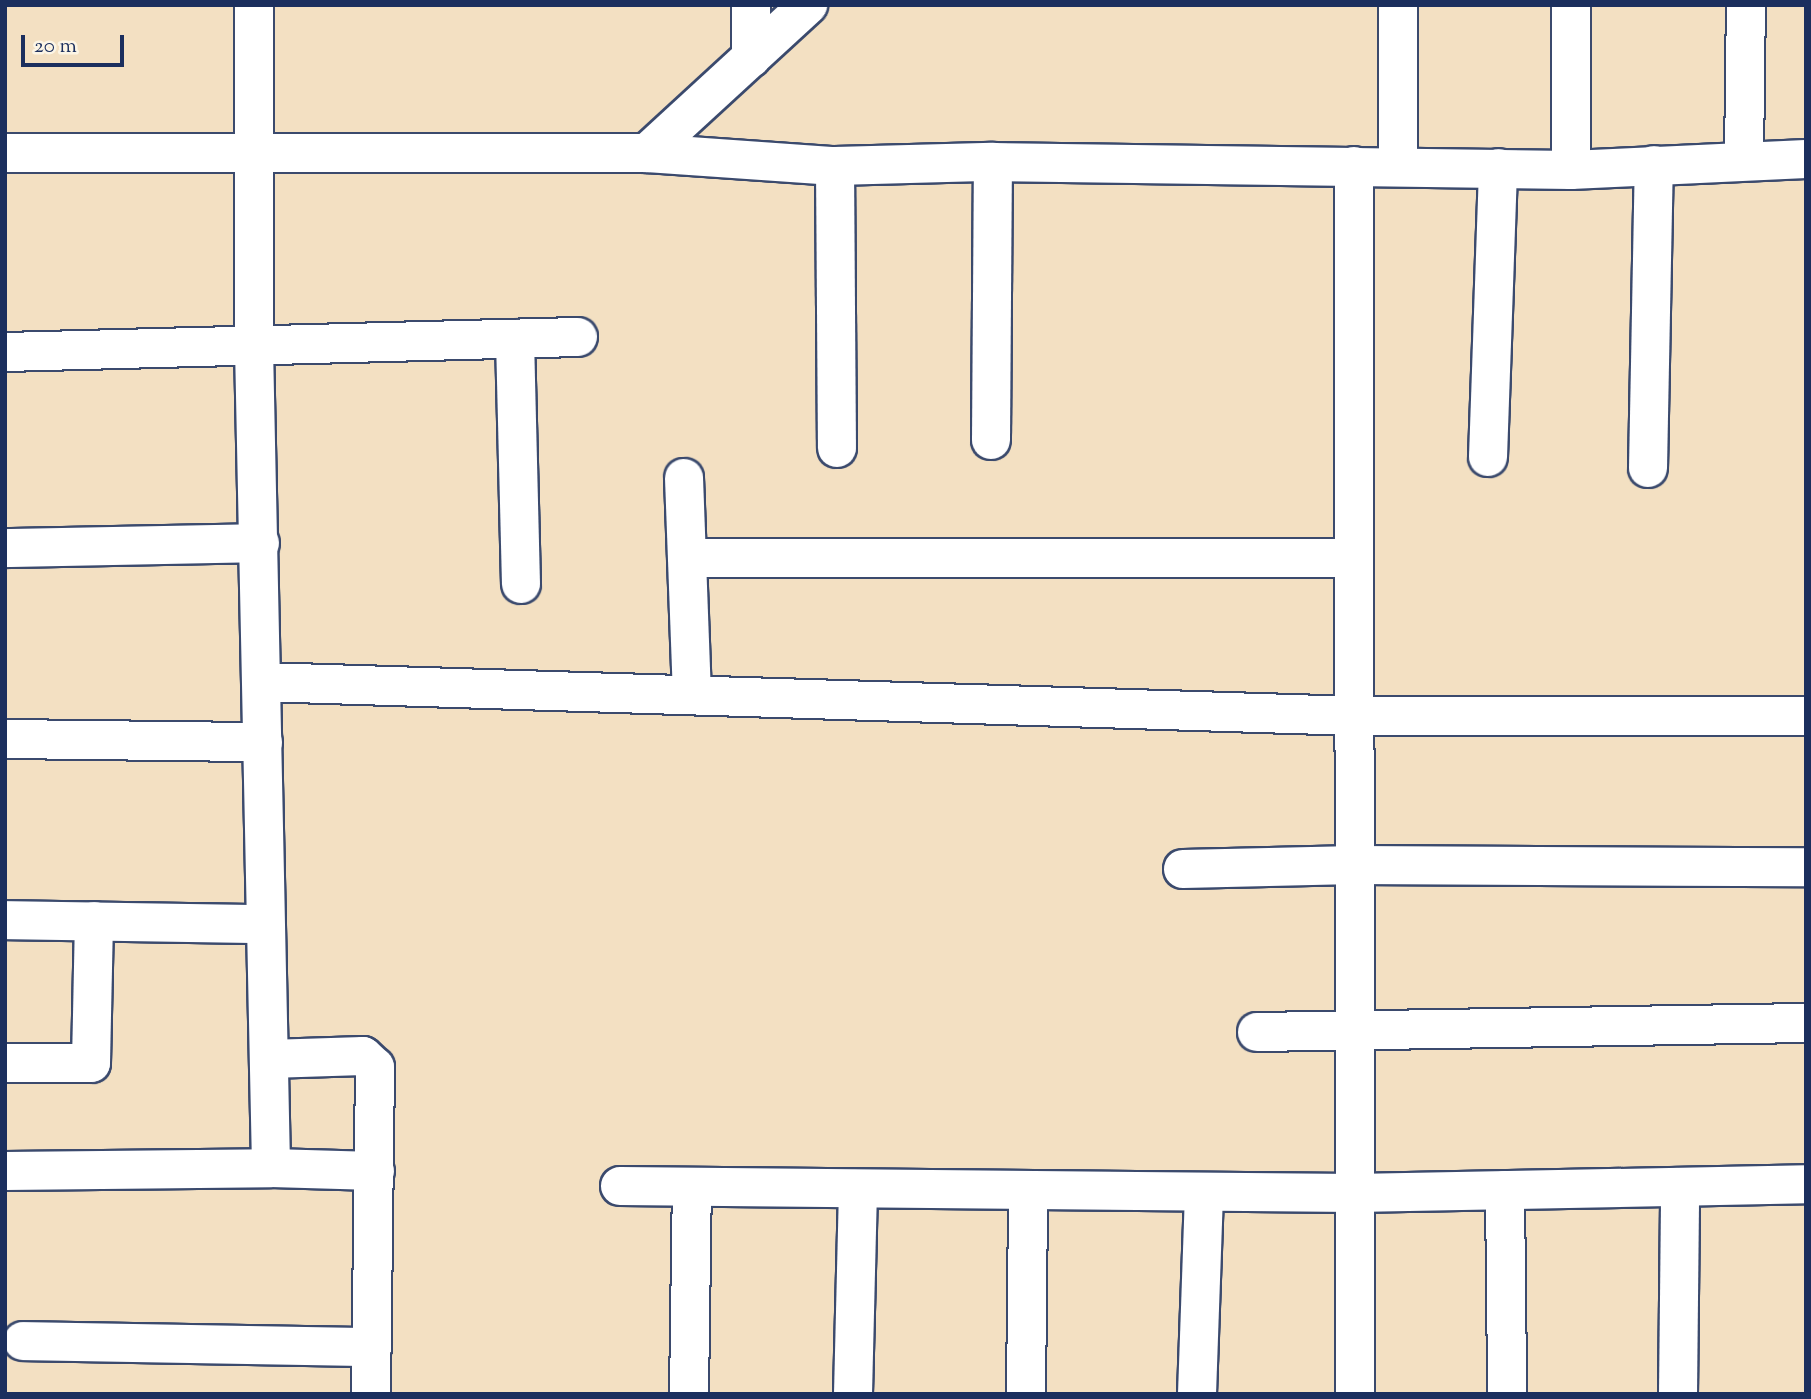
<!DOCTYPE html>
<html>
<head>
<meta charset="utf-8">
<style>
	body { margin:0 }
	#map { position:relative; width:1811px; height:1399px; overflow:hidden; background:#f3e0c2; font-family:"Sorts Mill Goudy",serif }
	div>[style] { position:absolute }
	.roads { filter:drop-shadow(2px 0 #3b4a6d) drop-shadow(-2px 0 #3b4a6d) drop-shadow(0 2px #3b4a6d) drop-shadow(0 -2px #3b4a6d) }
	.minor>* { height:38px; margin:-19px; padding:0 19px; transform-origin:19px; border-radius:19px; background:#fff }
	span { translate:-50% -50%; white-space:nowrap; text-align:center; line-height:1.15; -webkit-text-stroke:5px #fcf5e5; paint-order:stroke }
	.frame { position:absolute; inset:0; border:7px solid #1b2f5e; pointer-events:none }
	.scale { position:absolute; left:21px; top:35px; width:103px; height:32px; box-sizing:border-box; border:4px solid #1b2f5e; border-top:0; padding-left:9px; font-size:21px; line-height:24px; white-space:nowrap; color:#1b2f5e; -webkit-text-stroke:5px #fcf5e5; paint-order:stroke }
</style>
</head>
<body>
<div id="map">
	<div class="roads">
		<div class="minor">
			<i style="left:254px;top:5px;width:342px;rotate:90deg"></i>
			<i style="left:254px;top:347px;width:821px;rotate:88.81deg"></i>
			<i style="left:751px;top:5px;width:53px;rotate:90deg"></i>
			<i style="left:1571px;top:5px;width:165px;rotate:90deg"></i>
			<i style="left:5px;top:153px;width:642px"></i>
			<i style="left:647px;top:153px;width:188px;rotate:4deg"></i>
			<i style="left:835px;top:166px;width:158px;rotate:-1.5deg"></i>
			<i style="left:993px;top:162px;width:578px;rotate:0.79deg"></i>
			<i style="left:1571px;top:170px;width:235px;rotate:-2.7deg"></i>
			<i style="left:647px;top:153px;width:219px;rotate:-42.6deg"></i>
			<i style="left:1744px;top:160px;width:155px;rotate:-89.3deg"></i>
			<i style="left:835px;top:166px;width:282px;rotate:89.6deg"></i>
			<i style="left:1354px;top:166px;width:1228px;rotate:89.95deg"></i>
			<i style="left:1398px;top:166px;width:161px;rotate:-90deg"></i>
			<i style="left:515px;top:339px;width:245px;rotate:88.6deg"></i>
			<i style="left:5px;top:352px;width:573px;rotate:-1.5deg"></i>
			<i style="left:991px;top:440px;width:278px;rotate:-89.6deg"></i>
			<i style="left:1488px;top:457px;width:289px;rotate:-88deg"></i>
			<i style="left:1648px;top:468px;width:303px;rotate:-88.9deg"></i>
			<i style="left:684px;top:478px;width:217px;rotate:87.9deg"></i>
			<i style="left:5px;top:548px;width:255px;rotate:-1.1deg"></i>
			<i style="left:688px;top:558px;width:666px"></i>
			<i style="left:262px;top:682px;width:1093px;rotate:1.78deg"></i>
			<i style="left:1354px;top:716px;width:452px"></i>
			<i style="left:5px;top:739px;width:258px;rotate:0.7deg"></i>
			<i style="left:1183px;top:869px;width:172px;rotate:-1.3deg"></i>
			<i style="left:1355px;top:865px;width:451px;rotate:0.3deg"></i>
			<i style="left:5px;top:920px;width:260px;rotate:0.9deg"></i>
			<i style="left:1257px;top:1032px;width:549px;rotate:-0.94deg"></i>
			<i style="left:269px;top:1059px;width:94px;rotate:-1.8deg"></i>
			<i style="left:363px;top:1056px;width:16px;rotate:43deg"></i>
			<i style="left:375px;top:1067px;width:327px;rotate:90.7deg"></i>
			<i style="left:5px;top:1063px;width:86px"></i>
			<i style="left:91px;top:1063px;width:142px;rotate:-88.8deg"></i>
			<i style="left:5px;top:1171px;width:266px;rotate:-0.6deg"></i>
			<i style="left:271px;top:1168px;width:104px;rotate:1.7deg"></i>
			<i style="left:620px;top:1186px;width:735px;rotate:0.55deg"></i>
			<i style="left:1355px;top:1193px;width:451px;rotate:-1.1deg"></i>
			<i style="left:1505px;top:1190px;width:204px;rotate:89.4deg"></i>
			<i style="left:23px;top:1341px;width:349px;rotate:1deg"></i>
			<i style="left:689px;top:1394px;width:207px;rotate:-89.2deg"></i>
			<i style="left:853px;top:1394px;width:205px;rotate:-88.6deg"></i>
			<i style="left:1026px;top:1394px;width:204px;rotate:-89.4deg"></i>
			<i style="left:1197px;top:1394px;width:202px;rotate:-88deg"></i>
			<i style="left:1678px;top:1394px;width:207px;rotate:-89.4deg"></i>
		</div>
	</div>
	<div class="frame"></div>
	<div class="scale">20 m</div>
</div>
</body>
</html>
